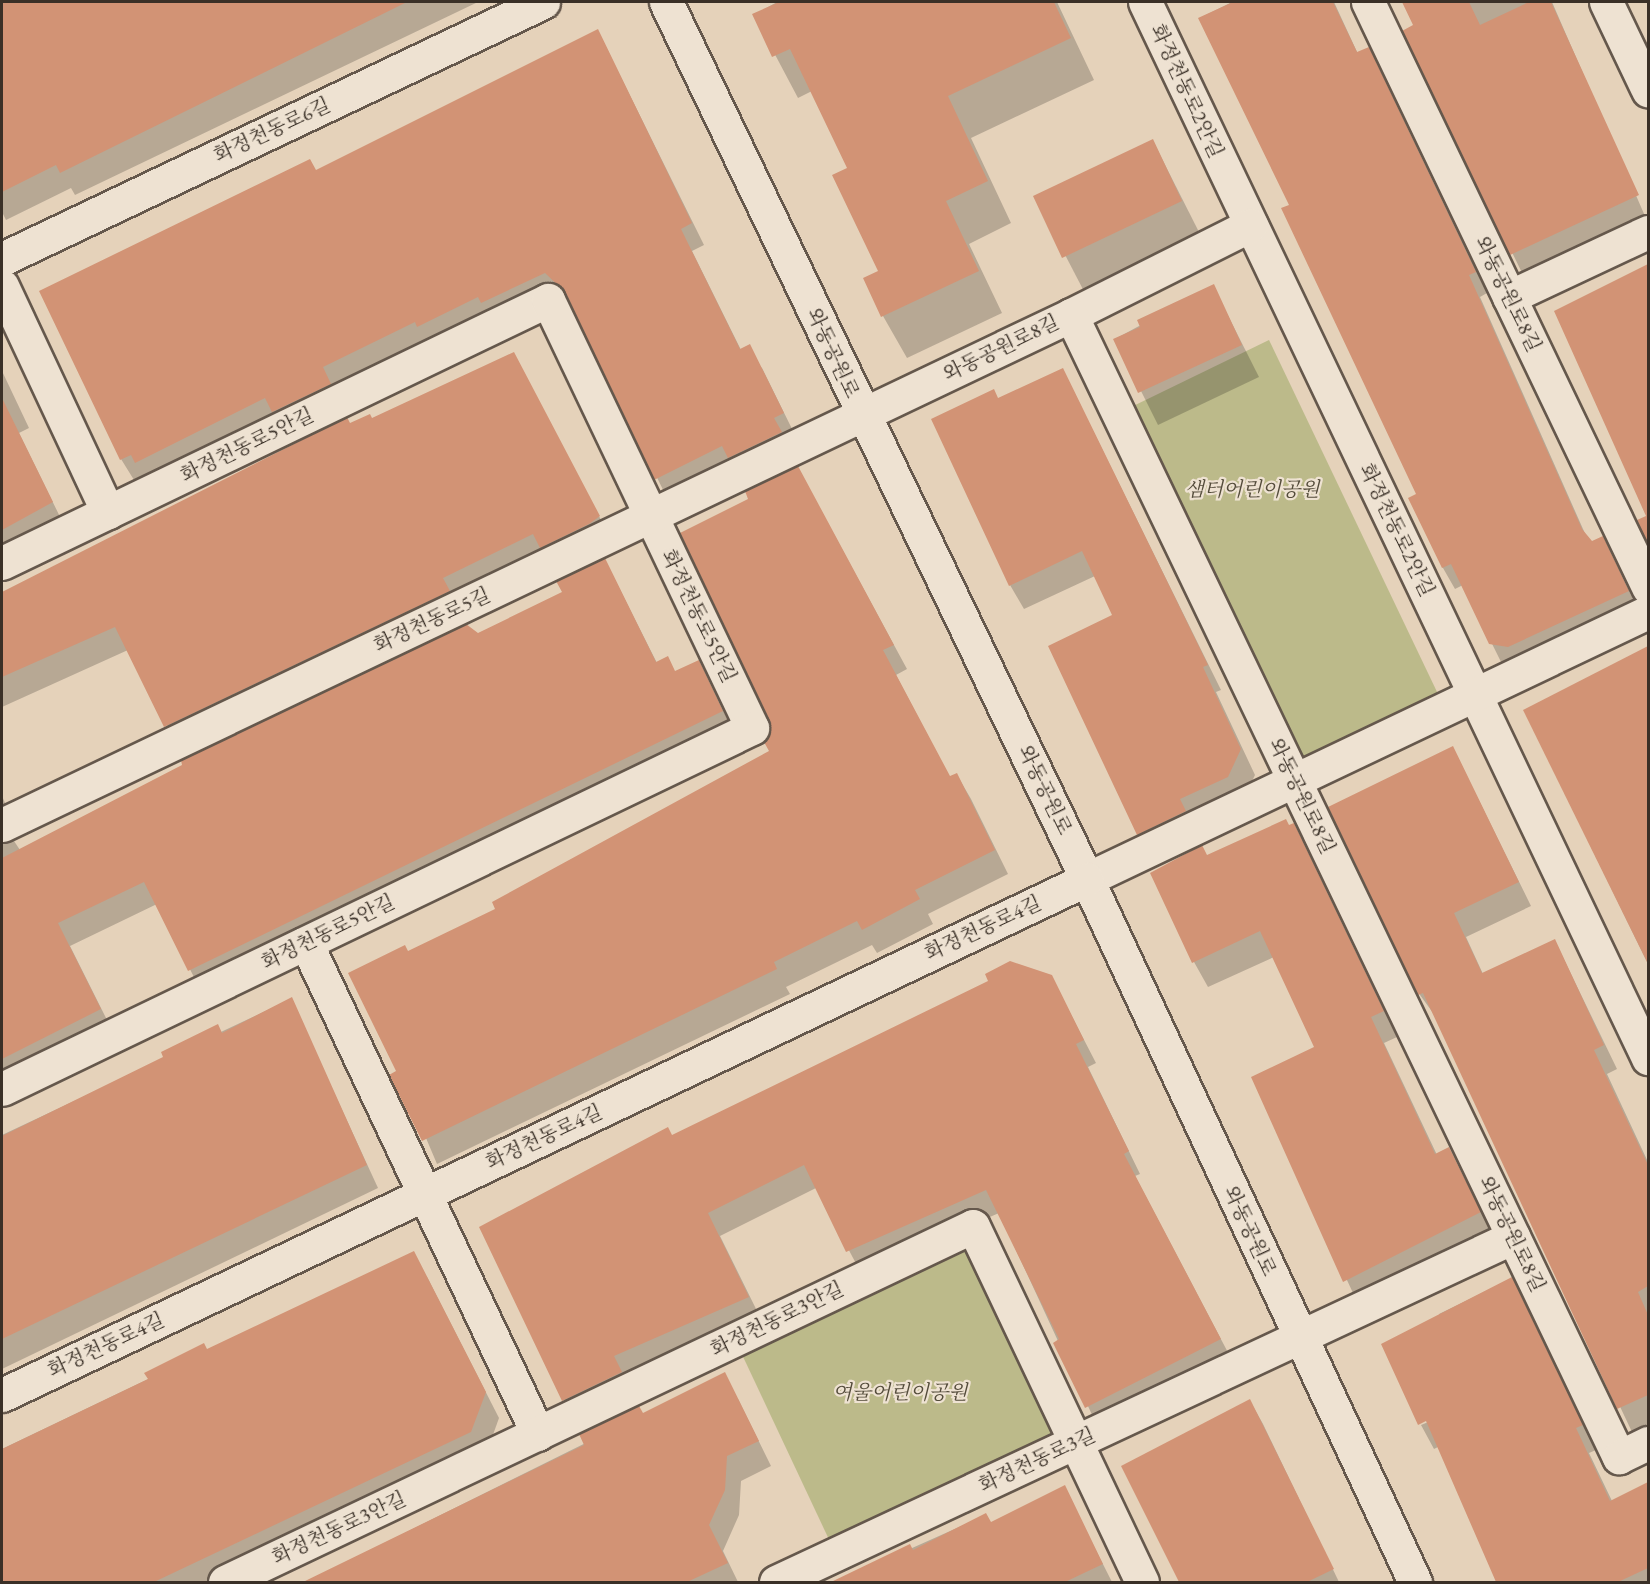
<!DOCTYPE html>
<html>
<head>
<meta charset="utf-8">
<style>
	body { margin:0 }
	#map { position:relative; width:1650px; height:1584px; overflow:hidden; background:#e5d2ba; font-family:"EB Garamond","Noto Serif KR",serif }
	div>[style] { position:absolute }
	.green>* { inset:0; background:#bcba8a }
	.shadow>* { inset:0; background:#0003 }
	.building>* { inset:0; background:#d29375 }
	.roads { filter:drop-shadow(2px 0 #65584c) drop-shadow(-2px 0 #65584c) drop-shadow(0 2px #65584c) drop-shadow(0 -2px #65584c) }
	.minor>* { height:33px; margin:-16.5px; padding:0 16.5px; transform-origin:16.5px; border-radius:16.5px; background:#eee2d2 }
	.tertiary>* { height:33px; margin:-16.5px; padding:0 16.5px; transform-origin:16.5px; border-radius:16.5px; background:#eee2d2 }
	span { translate:-50% -50%; white-space:nowrap; text-align:center; line-height:1.15; -webkit-text-stroke:4.5px #eee2d2; paint-order:stroke }
	.street-label { font-size:20px; color:#3a3027 }
	.park-label { font-size:20px; color:#544c3b; font-style:italic }
	.frame { position:absolute; inset:0; border:3px solid #3a3027; pointer-events:none }
</style>
</head>
<body>
<div id="map">
	<div class="green">
		<i style="clip-path:polygon(1269px 340px,1438px 694px,1295px 764px,1125px 410px)"></i>
		<i style="clip-path:polygon(968px 1237px,1063px 1439px,833px 1548px,738px 1346px)"></i>
	</div>
	<div class="shadow">
		<i style="clip-path:polygon(6px 2px,478px 2px,75px 195px,71px 188px,6px 220px,2px 212px,2px 4px)"></i>
		<i style="clip-path:polygon(777px 2px,1057px 2px,1094px 80px,971px 138px,1011px 223px,969px 244px,1002px 313px,907px 358px,883px 316px,880px 272px,849px 169px,812px 91px,798px 98px,754px 15px)"></i>
		<i style="clip-path:polygon(1232px 2px,1334px 2px,1358px 54px,1368px 49px,1487px 293px,1480px 297px,1587px 538px,1591px 543px,1602px 538px,1640px 613px,1503px 666px,1463px 585px,1455px 589px,1443px 568px,1410px 498px,1418px 495px,1291px 205px,1200px 18px)"></i>
		<i style="clip-path:polygon(1403px 2px,1552px 2px,1648px 223px,1526px 281px,1404px 31px,1415px 26px)"></i>
		<i style="clip-path:polygon(598px 31px,704px 245px,692px 251px,741px 350px,762px 368px,795px 435px,668px 500px,575px 310px,558px 294px,148px 484px,144px 476px,134px 480px,121px 459px,316px 172px)"></i>
		<i style="clip-path:polygon(1153px 141px,1205px 244px,1088px 299px,1035px 197px)"></i>
		<i style="clip-path:polygon(1648px 266px,1648px 541px,1639px 521px,1648px 517px,1556px 312px)"></i>
		<i style="clip-path:polygon(1213px 286px,1259px 377px,1158px 425px,1115px 339px)"></i>
		<i style="clip-path:polygon(1063px 370px,1221px 690px,1216px 692px,1255px 775px,1242px 802px,1152px 858px,1138px 834px,1114px 616px,1095px 576px,1024px 609px,1010px 585px,998px 400px)"></i>
		<i style="clip-path:polygon(2px 371px,29px 428px,19px 433px,64px 525px,2px 558px)"></i>
		<i style="clip-path:polygon(526px 377px,611px 539px,179px 748px,128px 650px,2px 707px,2px 594px,347px 419px,350px 425px)"></i>
		<i style="clip-path:polygon(811px 492px,907px 669px,896px 675px,950px 778px,957px 775px,971px 799px,1008px 874px,928px 914px,933px 924px,877px 953px,872px 945px,786px 987px,790px 994px,437px 1164px,398px 1072px,408px 953px,497px 909px,771px 752px)"></i>
		<i style="clip-path:polygon(605px 560px,657px 663px,675px 672px,698px 662px,735px 734px,202px 993px,157px 904px,70px 946px,113px 1032px,2px 1091px,2px 842px,14px 841px,20px 850px,564px 593px)"></i>
		<i style="clip-path:polygon(1648px 649px,1648px 964px,1525px 711px)"></i>
		<i style="clip-path:polygon(1453px 748px,1531px 906px,1466px 937px,1483px 974px,1555px 941px,1617px 1069px,1607px 1074px,1648px 1162px,1648px 1424px,1632px 1432px,1436px 1017px,1420px 995px,1330px 807px)"></i>
		<i style="clip-path:polygon(2px 796px,9px 812px,2px 839px)"></i>
		<i style="clip-path:polygon(1293px 825px,1397px 1037px,1384px 1043px,1437px 1155px,1449px 1149px,1494px 1238px,1359px 1306px,1253px 1077px,1316px 1048px,1274px 957px,1208px 987px,1194px 962px,1207px 857px)"></i>
		<i style="clip-path:polygon(1051px 976px,1096px 1063px,1088px 1067px,1140px 1174px,1135px 1176px,1233px 1362px,1099px 1430px,999px 1213px,861px 1273px,816px 1188px,720px 1236px,761px 1319px,577px 1422px,564px 1400px,672px 1137px)"></i>
		<i style="clip-path:polygon(291px 999px,378px 1188px,2px 1369px,2px 1135px)"></i>
		<i style="clip-path:polygon(427px 1277px,499px 1418px,485px 1457px,230px 1582px,2px 1582px,2px 1449px,207px 1351px)"></i>
		<i style="clip-path:polygon(1511px 1279px,1596px 1450px,1589px 1453px,1612px 1501px,1648px 1483px,1648px 1582px,1498px 1582px,1438px 1447px,1434px 1449px,1421px 1425px,1433px 1420px,1439px 1314px)"></i>
		<i style="clip-path:polygon(738px 1399px,771px 1466px,741px 1481px,739px 1515px,723px 1551px,738px 1582px,306px 1582px,642px 1415px)"></i>
		<i style="clip-path:polygon(1250px 1401px,1263px 1424px,1339px 1582px,1180px 1582px,1123px 1467px)"></i>
		<i style="clip-path:polygon(1064px 1487px,1112px 1582px,836px 1582px,986px 1515px,991px 1524px)"></i>
	</div>
	<div class="building">
		<i style="clip-path:polygon(2px 2px,407px 2px,60px 173px,56px 165px,2px 192px)"></i>
		<i style="clip-path:polygon(779px 2px,1054px 2px,1071px 38px,948px 96px,988px 181px,946px 201px,979px 271px,881px 317px,863px 278px,878px 271px,832px 175px,847px 168px,790px 49px,772px 57px,752px 14px)"></i>
		<i style="clip-path:polygon(1233px 2px,1333px 2px,1357px 52px,1369px 47px,1476px 272px,1469px 275px,1582px 529px,1592px 541px,1603px 536px,1629px 591px,1508px 647px,1489px 644px,1451px 564px,1442px 568px,1408px 498px,1416px 494px,1281px 208px,1289px 205px,1198px 18px)"></i>
		<i style="clip-path:polygon(1402px 2px,1469px 2px,1480px 25px,1529px 2px,1551px 2px,1639px 195px,1510px 255px,1402px 31px,1413px 25px)"></i>
		<i style="clip-path:polygon(598px 29px,692px 223px,681px 229px,740px 349px,750px 344px,784px 413px,774px 418px,782px 432px,728px 458px,722px 446px,654px 480px,565px 292px,545px 273px,481px 303px,478px 297px,417px 327px,415px 322px,323px 367px,331px 384px,272px 412px,265px 398px,135px 463px,131px 455px,120px 460px,39px 291px,310px 159px,316px 170px)"></i>
		<i style="clip-path:polygon(1153px 139px,1182px 201px,1062px 258px,1033px 196px)"></i>
		<i style="clip-path:polygon(1648px 264px,1648px 545px,1637px 520px,1646px 516px,1554px 311px)"></i>
		<i style="clip-path:polygon(1214px 284px,1242px 345px,1138px 393px,1113px 339px,1140px 327px,1137px 320px)"></i>
		<i style="clip-path:polygon(514px 352px,600px 516px,589px 524px,540px 548px,533px 534px,443px 578px,450px 591px,164px 727px,115px 627px,2px 677px,2px 592px,347px 417px,350px 423px,370px 414px,372px 418px)"></i>
		<i style="clip-path:polygon(1063px 368px,1208px 665px,1203px 667px,1241px 749px,1228px 777px,1180px 799px,1186px 811px,1137px 835px,1048px 646px,1112px 615px,1082px 551px,1009px 586px,931px 419px,994px 389px,998px 398px)"></i>
		<i style="clip-path:polygon(2px 398px,53px 502px,2px 530px)"></i>
		<i style="clip-path:polygon(798px 466px,894px 645px,883px 650px,950px 776px,957px 773px,995px 850px,915px 890px,920px 899px,862px 930px,857px 921px,774px 962px,777px 969px,422px 1141px,389px 1075px,396px 1071px,348px 973px,405px 945px,408px 951px,495px 909px,492px 902px,769px 751px,764px 742px,769px 720px,680px 533px,748px 499px,745px 491px)"></i>
		<i style="clip-path:polygon(605px 558px,656px 662px,668px 656px,675px 671px,699px 660px,723px 711px,188px 971px,144px 882px,58px 923px,101px 1009px,2px 1059px,2px 858px,182px 765px,181px 760px,466px 624px,478px 633px,562px 592px,556px 581px)"></i>
		<i style="clip-path:polygon(1648px 646px,1648px 964px,1523px 710px)"></i>
		<i style="clip-path:polygon(1453px 746px,1519px 882px,1454px 913px,1482px 973px,1555px 939px,1604px 1045px,1594px 1050px,1648px 1165px,1648px 1286px,1638px 1292px,1648px 1315px,1648px 1395px,1617px 1409px,1423px 993px,1418px 995px,1328px 807px)"></i>
		<i style="clip-path:polygon(1286px 819px,1289px 825px,1294px 823px,1384px 1011px,1371px 1017px,1435px 1154px,1449px 1147px,1481px 1212px,1343px 1282px,1251px 1077px,1314px 1047px,1260px 931px,1192px 963px,1150px 873px,1202px 845px,1207px 855px)"></i>
		<i style="clip-path:polygon(1010px 961px,1052px 975px,1084px 1040px,1076px 1044px,1129px 1151px,1124px 1154px,1221px 1339px,1085px 1408px,1053px 1343px,1059px 1339px,986px 1190px,846px 1252px,804px 1165px,708px 1213px,749px 1297px,614px 1356px,622px 1372px,562px 1401px,479px 1227px,668px 1127px,672px 1135px,988px 981px,985px 974px)"></i>
		<i style="clip-path:polygon(292px 997px,367px 1165px,2px 1339px,2px 1136px,163px 1057px,161px 1052px,218px 1024px,222px 1033px)"></i>
		<i style="clip-path:polygon(414px 1251px,486px 1392px,471px 1432px,154px 1582px,2px 1582px,2px 1449px,148px 1379px,144px 1373px,204px 1343px,207px 1349px)"></i>
		<i style="clip-path:polygon(1512px 1277px,1583px 1425px,1576px 1428px,1610px 1501px,1648px 1482px,1648px 1568px,1618px 1582px,1496px 1582px,1426px 1421px,1418px 1425px,1381px 1344px)"></i>
		<i style="clip-path:polygon(725px 1372px,759px 1441px,727px 1456px,725px 1490px,709px 1525px,728px 1563px,687px 1582px,303px 1582px,584px 1445px,579px 1434px,639px 1406px,643px 1413px)"></i>
		<i style="clip-path:polygon(1250px 1399px,1334px 1569px,1307px 1582px,1179px 1582px,1121px 1466px)"></i>
		<i style="clip-path:polygon(1065px 1485px,1103px 1564px,1065px 1582px,831px 1582px,910px 1544px,913px 1550px,986px 1513px,991px 1522px)"></i>
	</div>
	<div class="roads">
		<div class="minor">
			<i style="left:1145px;top:2px;width:1170px;rotate:64.53deg"></i>
			<i style="left:1368px;top:2px;width:649px;rotate:64.42deg"></i>
			<i style="left:1606px;top:2px;width:98px;rotate:64.5deg"></i>
			<i style="left:2px;top:259px;width:599px;rotate:-25.41deg"></i>
			<i style="left:2px;top:286px;width:250px;rotate:64.9deg"></i>
			<i style="left:1509px;top:297px;width:153px;rotate:-25.1deg"></i>
			<i style="left:1071px;top:315px;width:201px;rotate:-26.6deg"></i>
			<i style="left:2px;top:563px;width:606px;rotate:-25.72deg"></i>
			<i style="left:548px;top:300px;width:474px;rotate:64.5deg"></i>
			<i style="left:752px;top:728px;width:832px;rotate:154.3deg"></i>
			<i style="left:2px;top:825px;width:1184px;rotate:-25.5deg"></i>
			<i style="left:1071px;top:315px;width:1267px;rotate:64.37deg"></i>
			<i style="left:1619px;top:1457px;width:32px;rotate:-26deg"></i>
			<i style="left:1087px;top:879px;width:621px;rotate:-25.45deg"></i>
			<i style="left:306px;top:943px;width:543px;rotate:64.71deg"></i>
			<i style="left:225px;top:1582px;width:828px;rotate:-25.45deg"></i>
			<i style="left:973px;top:1226px;width:394px;rotate:64.6deg"></i>
			<i style="left:776px;top:1582px;width:814px;rotate:-25.08deg"></i>
		</div>
		<div class="tertiary">
			<i style="left:666px;top:2px;width:973px;rotate:64.36deg"></i>
			<i style="left:1087px;top:879px;width:776px;rotate:64.99deg"></i>
			<i style="left:2px;top:1395px;width:1201px;rotate:-25.43deg"></i>
		</div>
	</div>
	<div class="street-label">
		<span style="left:1187px;top:91px;rotate:65deg">화정천동로2안길</span>
		<span style="left:272px;top:130px;rotate:-25deg">화정천동로6길</span>
		<span style="left:1508px;top:294px;rotate:64deg">와동공원로8길</span>
		<span style="left:1001px;top:348px;rotate:-26deg">와동공원로8길</span>
		<span style="left:833px;top:353px;rotate:65deg">와동공원로</span>
		<span style="left:247px;top:445px;rotate:-26deg">화정천동로5안길</span>
		<span style="left:1397px;top:530px;rotate:64deg">화정천동로2안길</span>
		<span style="left:699px;top:616px;rotate:64deg">화정천동로5안길</span>
		<span style="left:432px;top:620px;rotate:-25deg">화정천동로5길</span>
		<span style="left:1045px;top:790px;rotate:64deg">와동공원로</span>
		<span style="left:1302px;top:796px;rotate:64deg">와동공원로8길</span>
		<span style="left:983px;top:928px;rotate:-25deg">화정천동로4길</span>
		<span style="left:328px;top:932px;rotate:-26deg">화정천동로5안길</span>
		<span style="left:544px;top:1137px;rotate:-25deg">화정천동로4길</span>
		<span style="left:1250px;top:1231px;rotate:65deg">와동공원로</span>
		<span style="left:1512px;top:1234px;rotate:64deg">와동공원로8길</span>
		<span style="left:777px;top:1319px;rotate:-26deg">화정천동로3안길</span>
		<span style="left:106px;top:1345px;rotate:-25deg">화정천동로4길</span>
		<span style="left:1037px;top:1460px;rotate:-25deg">화정천동로3길</span>
		<span style="left:339px;top:1528px;rotate:-25deg">화정천동로3안길</span>
	</div>
	<div class="park-label">
		<span style="left:1252px;top:489px">샘터어린이공원</span>
		<span style="left:900px;top:1392px">여울어린이공원</span>
	</div>
	<div class="frame"></div>
</div>
</body>
</html>
